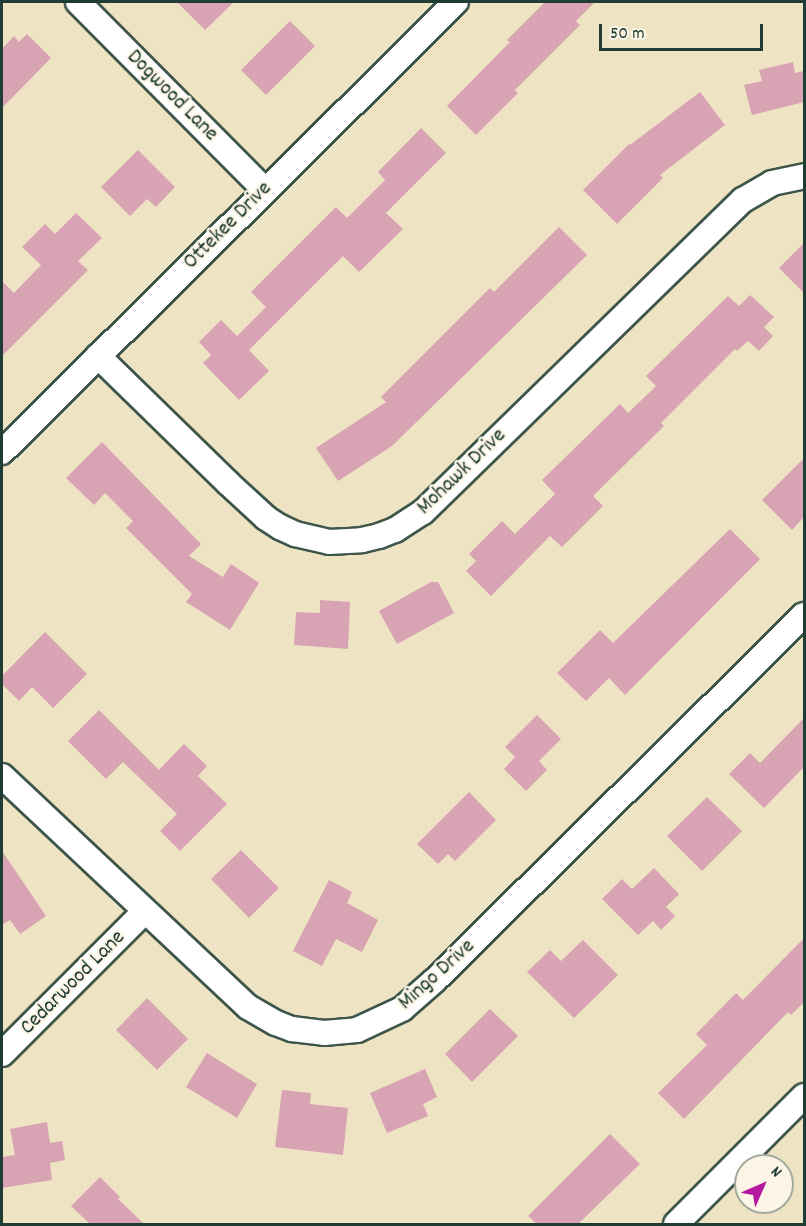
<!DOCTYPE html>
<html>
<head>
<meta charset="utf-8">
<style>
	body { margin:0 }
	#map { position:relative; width:806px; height:1226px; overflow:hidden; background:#eee4c4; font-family:Dekko,sans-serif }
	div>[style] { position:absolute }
	.building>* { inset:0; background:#d8a3b2 }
	.roads { filter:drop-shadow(2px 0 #3e564a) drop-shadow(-2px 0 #3e564a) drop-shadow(0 2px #3e564a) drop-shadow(0 -2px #3e564a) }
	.minor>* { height:24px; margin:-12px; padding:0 12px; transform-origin:12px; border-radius:12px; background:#fff }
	span { translate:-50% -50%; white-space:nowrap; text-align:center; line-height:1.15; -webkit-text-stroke:4.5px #fcf5e5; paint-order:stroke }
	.street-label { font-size:22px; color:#1f3d34 }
	.frame { position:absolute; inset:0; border:3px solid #1f3d34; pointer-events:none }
	.north { position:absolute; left:734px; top:1154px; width:60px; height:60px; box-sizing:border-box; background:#fcf5e5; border:2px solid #a4ab9e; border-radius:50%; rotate:45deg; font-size:16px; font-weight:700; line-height:24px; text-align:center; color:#1f3d34 }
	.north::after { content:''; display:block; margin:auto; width:21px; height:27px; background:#b5179e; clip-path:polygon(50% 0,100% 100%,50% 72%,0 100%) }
	.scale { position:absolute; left:599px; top:24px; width:164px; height:27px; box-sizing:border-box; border:3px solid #1f3d34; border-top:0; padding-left:8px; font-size:18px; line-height:21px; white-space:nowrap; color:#1f3d34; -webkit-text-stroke:4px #fcf5e5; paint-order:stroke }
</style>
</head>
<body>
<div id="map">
	<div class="building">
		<i style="clip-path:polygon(177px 2px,234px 2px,205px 30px)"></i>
		<i style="clip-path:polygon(545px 2px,595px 2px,576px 21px,580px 25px,515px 90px,518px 93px,476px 135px,447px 106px,510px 42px,507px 40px)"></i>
		<i style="clip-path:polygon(290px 21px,315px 46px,266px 95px,241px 70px)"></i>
		<i style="clip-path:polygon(27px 34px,51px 58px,2px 108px,2px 49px,14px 36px,19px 42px)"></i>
		<i style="clip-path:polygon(793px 62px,795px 73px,804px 71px,804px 102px,752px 115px,744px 85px,762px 81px,759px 70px)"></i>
		<i style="clip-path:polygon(700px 92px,725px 125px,660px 175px,663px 178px,617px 224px,583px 190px,629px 144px,630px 145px)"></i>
		<i style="clip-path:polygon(421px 128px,446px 153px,386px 213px,403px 229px,359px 272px,343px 256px,249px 350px,269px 371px,239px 400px,203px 363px,211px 355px,199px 342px,221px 320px,237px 336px,266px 307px,251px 292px,336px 207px,347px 218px,385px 180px,378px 172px)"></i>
		<i style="clip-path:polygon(138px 150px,175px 187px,156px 207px,147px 199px,130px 216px,101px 187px)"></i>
		<i style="clip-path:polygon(76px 213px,102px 238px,78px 261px,88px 270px,2px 356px,2px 281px,14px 293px,41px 265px,22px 247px,45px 224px,55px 234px)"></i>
		<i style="clip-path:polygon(559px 227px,587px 255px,392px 446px,338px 481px,316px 448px,386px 402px,381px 397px,490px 288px,494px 292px)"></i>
		<i style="clip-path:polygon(804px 243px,804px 293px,779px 268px)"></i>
		<i style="clip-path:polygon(750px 295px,774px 317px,764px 327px,773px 336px,759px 351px,748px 341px,737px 351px,735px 349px,661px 423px,664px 426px,593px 496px,603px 506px,562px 547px,550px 536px,491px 596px,466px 571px,476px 561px,469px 554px,502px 521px,515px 534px,555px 494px,542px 480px,620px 404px,628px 413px,656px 386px,646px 376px,728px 296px,739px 306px)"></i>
		<i style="clip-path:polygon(102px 442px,201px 544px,189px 556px,223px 577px,231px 564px,259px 583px,230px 630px,186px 602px,192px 594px,126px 528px,133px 521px,105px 493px,94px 505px,66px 478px)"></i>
		<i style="clip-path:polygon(804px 458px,804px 517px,792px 530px,762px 500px)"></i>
		<i style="clip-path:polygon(730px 529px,760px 559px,625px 695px,609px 678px,586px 701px,557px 673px,600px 630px,613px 643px)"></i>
		<i style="clip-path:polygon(431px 582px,438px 582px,454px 613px,397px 644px,379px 611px)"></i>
		<i style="clip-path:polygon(320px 600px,350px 602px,348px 649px,294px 645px,296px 612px,320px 613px)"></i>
		<i style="clip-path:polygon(45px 632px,87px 674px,53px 708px,32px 687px,19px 701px,2px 684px,2px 676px)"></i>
		<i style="clip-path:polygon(99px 710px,159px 770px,184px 744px,207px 766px,198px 776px,227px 804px,180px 851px,160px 831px,177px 814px,123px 762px,106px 779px,68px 741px)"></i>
		<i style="clip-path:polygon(537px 715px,561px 739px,539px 761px,547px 770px,526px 791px,504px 769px,515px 757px,505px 747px)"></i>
		<i style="clip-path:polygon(804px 718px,804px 767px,764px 808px,729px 774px,750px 753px,760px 763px)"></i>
		<i style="clip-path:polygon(469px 792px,496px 820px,455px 861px,448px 854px,438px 864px,417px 844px)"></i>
		<i style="clip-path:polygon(707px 797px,742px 831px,702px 871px,667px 836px)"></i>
		<i style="clip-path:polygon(241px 850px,279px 888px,249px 918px,211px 879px)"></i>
		<i style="clip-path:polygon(2px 851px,46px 916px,20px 934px,10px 920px,2px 925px)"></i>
		<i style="clip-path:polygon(654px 868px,679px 894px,666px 907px,675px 916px,661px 930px,653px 921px,638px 935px,602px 899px,622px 879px,632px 889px)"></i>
		<i style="clip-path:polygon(329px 880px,352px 892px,347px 903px,378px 920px,362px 952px,336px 939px,322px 966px,293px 951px)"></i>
		<i style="clip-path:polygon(804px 938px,804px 1002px,791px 1015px,788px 1012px,684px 1119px,658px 1093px,707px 1045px,696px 1034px,736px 993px,743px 1000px)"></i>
		<i style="clip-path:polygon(583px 940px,618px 975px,574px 1018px,527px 972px,550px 950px,561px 961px)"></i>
		<i style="clip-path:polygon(147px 998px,188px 1039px,157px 1070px,116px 1030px)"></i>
		<i style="clip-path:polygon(490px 1009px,518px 1036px,472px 1082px,445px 1054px)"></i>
		<i style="clip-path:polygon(207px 1053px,257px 1084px,237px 1118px,186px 1087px)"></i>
		<i style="clip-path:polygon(425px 1069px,437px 1097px,423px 1104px,428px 1116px,387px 1133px,370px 1093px)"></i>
		<i style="clip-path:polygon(282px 1090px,311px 1093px,310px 1104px,348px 1108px,343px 1155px,275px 1147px)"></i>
		<i style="clip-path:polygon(47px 1122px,50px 1143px,62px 1141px,65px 1160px,50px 1163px,52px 1180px,2px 1188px,2px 1157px,15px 1155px,10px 1129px)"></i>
		<i style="clip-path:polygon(610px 1134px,640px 1164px,578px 1224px,537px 1224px,528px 1216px)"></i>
		<i style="clip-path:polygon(100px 1177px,120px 1197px,118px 1199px,144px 1224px,90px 1224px,71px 1206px)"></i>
	</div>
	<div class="roads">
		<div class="minor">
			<i style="left:78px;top:2px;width:265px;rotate:45.2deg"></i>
			<i style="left:98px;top:356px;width:182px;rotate:44.3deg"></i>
			<i style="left:228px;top:483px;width:52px;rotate:42.6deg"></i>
			<i style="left:266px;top:518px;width:17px;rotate:33deg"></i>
			<i style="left:280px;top:527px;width:17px;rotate:25deg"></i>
			<i style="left:295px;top:534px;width:35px;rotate:13deg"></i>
			<i style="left:329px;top:542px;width:33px;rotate:-3deg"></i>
			<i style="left:362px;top:540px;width:17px;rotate:-13deg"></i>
			<i style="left:379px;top:536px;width:17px;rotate:-21deg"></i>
			<i style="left:395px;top:530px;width:33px;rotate:-33deg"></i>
			<i style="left:423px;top:512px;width:447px;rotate:-44.3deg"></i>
			<i style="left:743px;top:200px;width:34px;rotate:-30deg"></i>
			<i style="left:772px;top:183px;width:33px;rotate:-12deg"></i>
			<i style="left:2px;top:452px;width:639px;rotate:-44.75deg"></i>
			<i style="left:2px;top:776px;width:337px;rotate:43.2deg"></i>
			<i style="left:248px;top:1007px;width:32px;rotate:30deg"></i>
			<i style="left:276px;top:1023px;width:17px;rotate:21deg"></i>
			<i style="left:292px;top:1029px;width:32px;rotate:7deg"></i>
			<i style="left:324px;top:1033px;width:33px;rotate:-5deg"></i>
			<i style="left:357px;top:1030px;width:50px;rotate:-25deg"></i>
			<i style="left:402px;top:1009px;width:44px;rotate:-41.3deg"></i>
			<i style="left:435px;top:980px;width:519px;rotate:-44.69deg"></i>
			<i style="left:2px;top:1054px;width:202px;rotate:-45deg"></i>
			<i style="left:676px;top:1224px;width:181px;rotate:-45deg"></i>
		</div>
	</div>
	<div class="street-label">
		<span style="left:172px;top:96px;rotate:45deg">Dogwood Lane</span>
		<span style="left:228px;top:226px;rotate:-45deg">Ottekee Drive</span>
		<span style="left:462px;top:472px;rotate:-44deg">Mohawk Drive</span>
		<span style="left:437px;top:975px;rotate:-42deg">Mingo Drive</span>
		<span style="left:73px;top:983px;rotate:-45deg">Cedarwood Lane</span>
	</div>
	<div class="frame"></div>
	<div class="north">N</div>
	<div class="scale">50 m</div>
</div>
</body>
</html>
